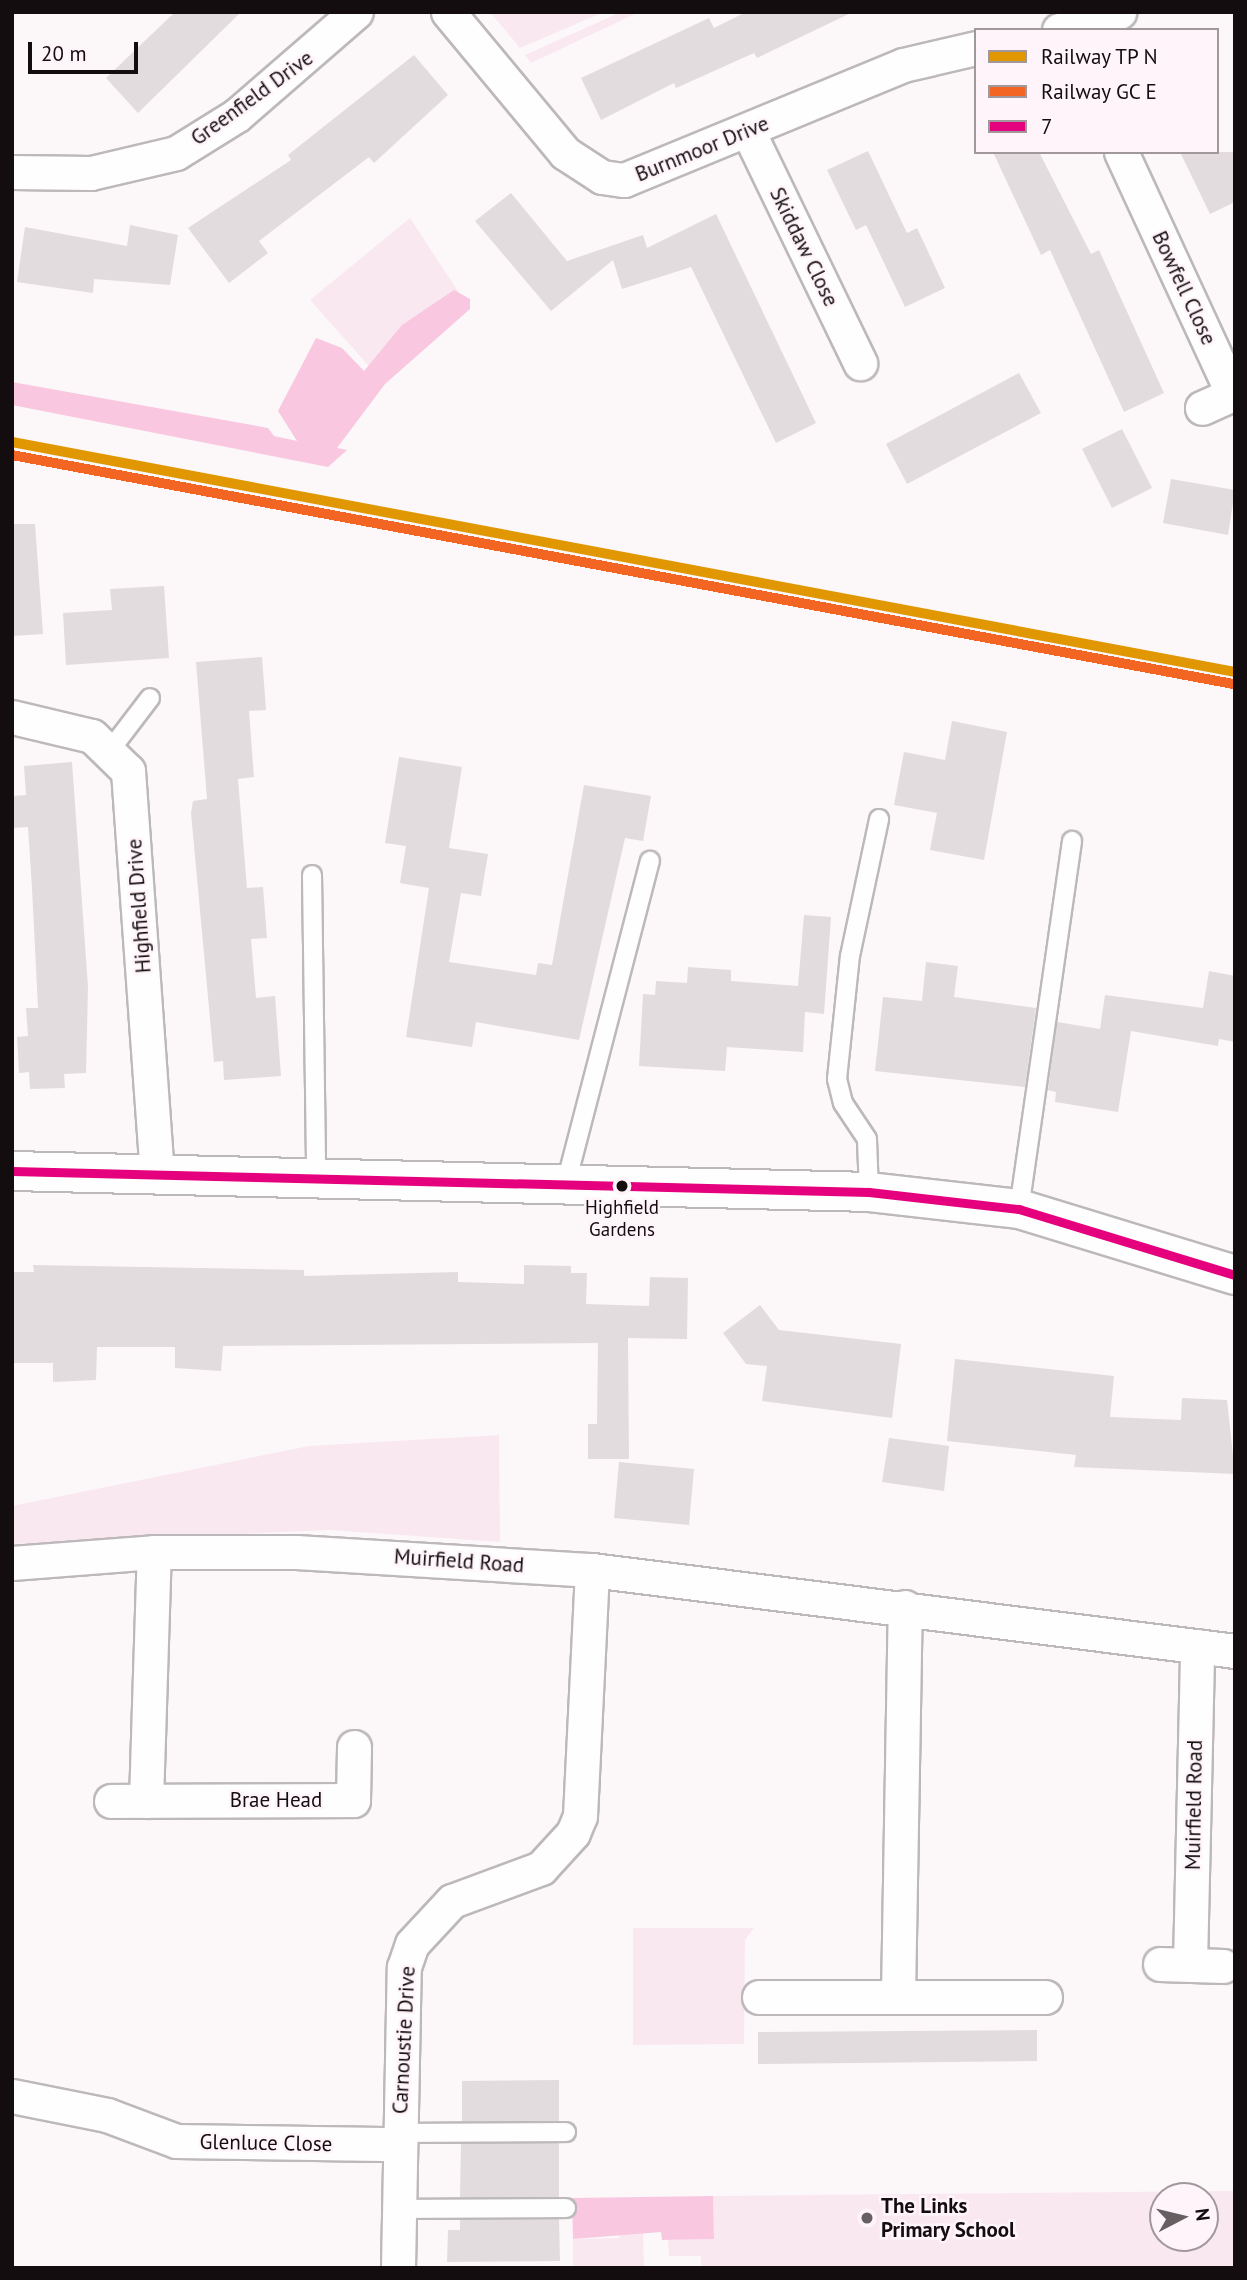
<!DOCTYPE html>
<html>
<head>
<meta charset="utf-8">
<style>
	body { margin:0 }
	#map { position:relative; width:1247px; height:2280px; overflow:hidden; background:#fcf7f9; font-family:"PT Sans",sans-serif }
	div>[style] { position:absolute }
	.green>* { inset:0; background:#fae8f1 }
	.forest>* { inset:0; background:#f9c7e0 }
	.building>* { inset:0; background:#e2dcdf }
	.roads { filter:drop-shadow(2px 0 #bdb8ba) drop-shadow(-2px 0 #bdb8ba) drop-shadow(0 2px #bdb8ba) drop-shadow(0 -2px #bdb8ba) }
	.lane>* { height:18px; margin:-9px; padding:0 9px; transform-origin:9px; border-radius:9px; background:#fffefe }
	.street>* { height:33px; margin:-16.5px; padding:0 16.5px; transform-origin:16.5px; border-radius:16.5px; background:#fffefe }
	.primary>* { height:38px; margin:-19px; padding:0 19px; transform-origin:19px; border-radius:19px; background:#fffefe }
	.bus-1>* { height:9px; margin:-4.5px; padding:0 4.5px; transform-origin:4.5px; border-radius:4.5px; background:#e5007d }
	.rail-1>* { height:10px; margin:-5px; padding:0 5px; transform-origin:5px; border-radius:5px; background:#e09702 }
	.rail-2>* { height:10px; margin:-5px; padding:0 5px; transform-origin:5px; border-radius:5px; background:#f26522 }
	.dots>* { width:19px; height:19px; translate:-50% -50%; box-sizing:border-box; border:4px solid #fff4f9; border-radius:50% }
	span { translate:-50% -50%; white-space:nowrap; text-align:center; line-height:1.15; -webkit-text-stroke:5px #fff4f9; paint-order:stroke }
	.bus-label { font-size:19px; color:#130d10 }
	.street-label { font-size:21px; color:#130d10 }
	.poi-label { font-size:21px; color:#130d10; font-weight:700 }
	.left { translate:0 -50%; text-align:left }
	.frame { position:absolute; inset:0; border:14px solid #130d10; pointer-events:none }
	.legend { position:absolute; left:974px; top:28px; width:245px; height:126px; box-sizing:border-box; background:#fff4f9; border:2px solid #a1989c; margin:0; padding:9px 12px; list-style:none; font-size:21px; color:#130d10 }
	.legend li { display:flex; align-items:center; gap:14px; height:35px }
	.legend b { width:35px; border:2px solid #a1989c }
	.north { position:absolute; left:1149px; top:2182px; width:70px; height:70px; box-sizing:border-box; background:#fff4f9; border:2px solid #a1989c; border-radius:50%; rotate:83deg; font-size:19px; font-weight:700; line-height:28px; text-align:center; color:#130d10 }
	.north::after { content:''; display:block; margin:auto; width:24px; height:32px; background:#655f62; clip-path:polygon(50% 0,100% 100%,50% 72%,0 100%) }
	.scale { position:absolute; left:28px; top:42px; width:110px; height:32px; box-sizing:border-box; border:4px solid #130d10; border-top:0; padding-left:9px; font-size:21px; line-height:24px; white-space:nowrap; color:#130d10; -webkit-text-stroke:5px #fff4f9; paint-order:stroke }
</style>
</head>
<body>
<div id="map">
	<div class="green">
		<i style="clip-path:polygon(490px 12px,604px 12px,520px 48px)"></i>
		<i style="clip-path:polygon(621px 12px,639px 12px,531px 63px,525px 55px)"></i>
		<i style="clip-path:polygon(410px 218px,465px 302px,385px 384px,310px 300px)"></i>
		<i style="clip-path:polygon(499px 1435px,500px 1542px,330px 1530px,12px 1544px,12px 1506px,309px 1446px)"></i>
		<i style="clip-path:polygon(633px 1928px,754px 1928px,745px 1940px,744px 2044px,633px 2045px)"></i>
		<i style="clip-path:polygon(evenodd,1235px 2191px,1235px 2268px,701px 2268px,701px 2256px,669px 2256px,668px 2240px,714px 2239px,713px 2196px,1235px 2191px,1163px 2196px,1205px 2196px,1205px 2238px,1163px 2238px,1163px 2196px)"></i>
		<i style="clip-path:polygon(620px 2233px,643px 2233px,644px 2268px,573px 2268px,573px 2239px,619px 2238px)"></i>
	</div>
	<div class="forest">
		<i style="clip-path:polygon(454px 290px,470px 299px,470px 309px,385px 384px,337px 448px,347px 450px,328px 467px,12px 405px,12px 382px,268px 428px,274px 436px,297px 441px,278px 411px,316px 338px,342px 348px,364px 371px,402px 325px)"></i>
		<i style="clip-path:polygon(713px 2196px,714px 2239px,662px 2240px,661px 2232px,573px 2239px,572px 2198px)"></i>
	</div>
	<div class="building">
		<i style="clip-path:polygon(175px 12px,241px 12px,138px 113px,106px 78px)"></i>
		<i style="clip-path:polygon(746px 12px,853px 12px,757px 58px,754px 53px,676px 88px,674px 83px,601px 120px,581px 78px,709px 18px,714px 28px)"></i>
		<i style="clip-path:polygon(414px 55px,448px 95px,374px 163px,369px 157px,259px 241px,268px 253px,229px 283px,188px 228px,291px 160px,288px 155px)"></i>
		<i style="clip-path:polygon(868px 151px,907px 233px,917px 228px,945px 288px,905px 307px,866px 225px,856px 230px,827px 170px)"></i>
		<i style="clip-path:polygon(993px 152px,1039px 152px,1091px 254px,1099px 250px,1164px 393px,1124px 412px,1050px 250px,1041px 255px)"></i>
		<i style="clip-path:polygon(1180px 152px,1235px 152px,1235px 202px,1210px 214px)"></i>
		<i style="clip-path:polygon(511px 193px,567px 261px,643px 235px,647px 248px,716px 214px,816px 423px,776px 443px,691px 267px,622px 289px,613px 260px,551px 311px,475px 221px)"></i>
		<i style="clip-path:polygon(130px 225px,178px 235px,170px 285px,94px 279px,93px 293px,17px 282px,25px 227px,127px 246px)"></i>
		<i style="clip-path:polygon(1019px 373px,1041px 413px,907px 484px,886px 444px)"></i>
		<i style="clip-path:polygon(1122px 429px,1152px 488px,1112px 508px,1082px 449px)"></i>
		<i style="clip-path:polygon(1171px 479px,1235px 490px,1228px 535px,1163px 523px)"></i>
		<i style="clip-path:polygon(13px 524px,35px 524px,43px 634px,12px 636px)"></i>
		<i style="clip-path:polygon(164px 586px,169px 658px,66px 665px,63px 613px,112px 610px,110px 589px)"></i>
		<i style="clip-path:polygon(262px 657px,266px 710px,249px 711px,254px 777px,238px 779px,247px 888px,263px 887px,267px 938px,251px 939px,256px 998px,275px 996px,281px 1076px,224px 1080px,223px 1061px,214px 1062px,191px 813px,193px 801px,207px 799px,196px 662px)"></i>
		<i style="clip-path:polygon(952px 721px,1007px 732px,984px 860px,930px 850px,937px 813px,894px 805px,904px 752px,945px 760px)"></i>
		<i style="clip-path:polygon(399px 757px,462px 767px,449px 848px,488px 854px,481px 896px,461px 893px,449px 962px,536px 975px,538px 963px,552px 965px,584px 785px,651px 796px,643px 841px,625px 838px,579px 1040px,476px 1022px,472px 1047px,406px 1037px,429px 888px,400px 883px,406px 846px,385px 843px)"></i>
		<i style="clip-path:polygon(72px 762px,88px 987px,86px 1073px,64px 1074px,65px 1088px,30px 1089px,29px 1072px,19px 1073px,17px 1037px,28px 1036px,26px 1008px,38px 1008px,32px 888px,28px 827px,12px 828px,12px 796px,26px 795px,24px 766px)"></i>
		<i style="clip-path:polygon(804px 915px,831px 917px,824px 1014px,805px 1012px,803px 1052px,727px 1047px,725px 1071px,639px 1066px,643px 994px,655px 995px,656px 981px,687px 983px,688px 967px,731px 970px,731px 981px,798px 986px)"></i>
		<i style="clip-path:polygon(926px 962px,958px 966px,954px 997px,1036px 1008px,1025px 1087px,875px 1071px,883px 997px,922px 1001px)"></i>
		<i style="clip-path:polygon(1209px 971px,1235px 976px,1235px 1042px,1219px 1039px,1218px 1046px,1131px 1031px,1118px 1112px,1055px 1102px,1056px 1092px,1048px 1090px,1057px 1022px,1100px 1029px,1105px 995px,1203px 1008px)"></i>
		<i style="clip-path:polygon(33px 1265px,304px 1270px,304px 1276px,458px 1272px,458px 1282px,524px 1284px,524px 1265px,571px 1266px,571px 1273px,587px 1273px,586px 1304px,649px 1306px,650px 1277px,688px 1278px,687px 1339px,628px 1338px,629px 1459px,588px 1459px,588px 1424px,597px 1424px,598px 1343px,223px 1346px,221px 1371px,175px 1368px,175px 1347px,97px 1347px,96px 1380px,53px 1382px,53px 1363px,12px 1363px,12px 1272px,34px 1272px)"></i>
		<i style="clip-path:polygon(760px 1305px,779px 1330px,901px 1344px,892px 1418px,762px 1401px,767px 1366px,746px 1364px,723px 1333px)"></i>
		<i style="clip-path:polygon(955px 1359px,1114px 1376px,1110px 1417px,1181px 1420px,1182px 1398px,1227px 1400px,1235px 1474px,1074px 1467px,1076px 1455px,947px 1441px)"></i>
		<i style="clip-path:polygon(889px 1438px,949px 1446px,944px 1491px,882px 1482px)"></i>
		<i style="clip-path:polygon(619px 1462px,694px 1469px,689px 1525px,614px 1518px)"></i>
		<i style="clip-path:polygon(1037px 2030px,1037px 2061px,758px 2064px,758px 2032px)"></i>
		<i style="clip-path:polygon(559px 2080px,559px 2121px,462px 2121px,462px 2081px)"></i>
		<i style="clip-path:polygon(559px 2143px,559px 2197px,460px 2197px,461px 2144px)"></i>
		<i style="clip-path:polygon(559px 2219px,560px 2261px,447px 2262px,448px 2230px,460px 2230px,460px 2220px)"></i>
	</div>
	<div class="roads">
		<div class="lane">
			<i style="left:111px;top:749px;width:64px;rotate:-52.6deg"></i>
			<i style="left:312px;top:875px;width:304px;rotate:89.2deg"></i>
			<i style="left:566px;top:1183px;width:333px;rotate:-75.4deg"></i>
			<i style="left:869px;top:1192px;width:53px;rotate:-92.2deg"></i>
			<i style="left:867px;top:1139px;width:43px;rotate:-123.7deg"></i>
			<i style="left:843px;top:1103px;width:25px;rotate:-104deg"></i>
			<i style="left:837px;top:1079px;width:124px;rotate:-84deg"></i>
			<i style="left:850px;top:956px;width:140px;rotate:-78deg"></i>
			<i style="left:1019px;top:1209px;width:372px;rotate:-81.8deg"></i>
			<i style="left:400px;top:2133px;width:166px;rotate:-0.3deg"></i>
			<i style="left:399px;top:2209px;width:167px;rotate:-0.3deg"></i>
		</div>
		<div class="street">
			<i style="left:448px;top:12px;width:183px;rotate:50.3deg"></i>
			<i style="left:565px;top:153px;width:44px;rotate:33deg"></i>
			<i style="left:602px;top:177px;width:22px;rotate:8deg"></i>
			<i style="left:624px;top:180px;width:302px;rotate:-22.4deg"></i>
			<i style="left:903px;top:65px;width:75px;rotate:-13.1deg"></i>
			<i style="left:1059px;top:30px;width:63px;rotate:-16.7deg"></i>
			<i style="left:748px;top:131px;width:258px;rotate:64.2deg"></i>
			<i style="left:1121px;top:152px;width:267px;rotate:65.2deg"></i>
			<i style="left:1233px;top:394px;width:34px;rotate:156deg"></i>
			<i style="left:12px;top:172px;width:79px;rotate:0.7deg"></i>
			<i style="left:91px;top:173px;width:87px;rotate:-13.2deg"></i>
			<i style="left:176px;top:153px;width:72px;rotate:-31.9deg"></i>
			<i style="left:237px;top:115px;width:157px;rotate:-40.9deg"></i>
			<i style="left:12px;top:717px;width:82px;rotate:13.4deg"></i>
			<i style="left:92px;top:736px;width:50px;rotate:44.2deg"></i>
			<i style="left:128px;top:771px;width:405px;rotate:85.9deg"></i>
			<i style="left:12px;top:1563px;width:142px;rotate:-4.4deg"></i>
			<i style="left:154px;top:1552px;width:142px"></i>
			<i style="left:296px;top:1552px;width:297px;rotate:3.5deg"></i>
			<i style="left:592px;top:1570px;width:648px;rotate:7.18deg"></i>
			<i style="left:111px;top:1801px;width:242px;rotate:-0.2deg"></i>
			<i style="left:353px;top:1800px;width:53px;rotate:-88.9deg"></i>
			<i style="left:146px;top:1801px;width:249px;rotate:-88.2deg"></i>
			<i style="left:1160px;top:1964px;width:63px;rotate:1.8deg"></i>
			<i style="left:1190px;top:1964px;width:318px;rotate:-88.7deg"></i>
			<i style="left:898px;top:1996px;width:389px;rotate:-89deg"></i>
			<i style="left:759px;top:1997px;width:286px"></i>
			<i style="left:12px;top:2096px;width:97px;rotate:11.3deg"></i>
			<i style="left:107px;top:2115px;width:74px;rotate:20.6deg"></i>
			<i style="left:176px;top:2141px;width:224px;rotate:0.8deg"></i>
			<i style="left:398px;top:2268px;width:301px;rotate:-88.9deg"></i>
			<i style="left:404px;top:1967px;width:24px;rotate:-71deg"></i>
			<i style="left:412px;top:1944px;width:59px;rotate:-47.1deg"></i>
			<i style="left:452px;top:1901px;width:95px;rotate:-20.3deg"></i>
			<i style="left:541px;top:1868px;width:47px;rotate:-47.6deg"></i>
			<i style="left:573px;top:1833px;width:18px;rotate:-68deg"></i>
			<i style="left:580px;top:1816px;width:246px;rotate:-87.2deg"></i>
		</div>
		<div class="primary">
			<i style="left:12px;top:1171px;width:857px;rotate:1.4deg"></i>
			<i style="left:869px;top:1192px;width:151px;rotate:6.5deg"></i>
			<i style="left:1019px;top:1209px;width:226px;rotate:17deg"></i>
		</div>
	</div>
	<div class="bus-1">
		<i style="left:12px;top:1171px;width:857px;rotate:1.4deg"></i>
		<i style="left:869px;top:1192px;width:151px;rotate:6.5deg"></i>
		<i style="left:1019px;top:1209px;width:226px;rotate:17deg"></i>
	</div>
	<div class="rail-1">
		<i style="left:12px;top:442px;width:1244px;rotate:10.65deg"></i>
	</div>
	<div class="rail-2">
		<i style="left:12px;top:455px;width:1242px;rotate:10.62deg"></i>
	</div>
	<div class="dots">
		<i style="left:622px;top:1186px;background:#130d10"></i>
		<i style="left:867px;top:2218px;background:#655f62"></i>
	</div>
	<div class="bus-label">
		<span style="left:622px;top:1219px">Highfield<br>Gardens</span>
	</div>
	<div class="street-label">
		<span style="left:252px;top:98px;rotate:-36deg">Greenfield Drive</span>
		<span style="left:702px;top:149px;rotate:-22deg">Burnmoor Drive</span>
		<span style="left:804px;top:247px;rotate:64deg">Skiddaw Close</span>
		<span style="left:1184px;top:288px;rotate:65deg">Bowfell Close</span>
		<span style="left:139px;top:906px;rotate:-94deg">Highfield Drive</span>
		<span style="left:459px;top:1561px;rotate:4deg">Muirfield Road</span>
		<span style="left:276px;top:1800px">Brae Head</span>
		<span style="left:1194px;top:1805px;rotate:-89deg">Muirfield Road</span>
		<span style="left:404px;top:2040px;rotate:-87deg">Carnoustie Drive</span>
		<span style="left:266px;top:2143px;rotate:1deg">Glenluce Close</span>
	</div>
	<div class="poi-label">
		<span class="left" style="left:881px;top:2218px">The Links<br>Primary School</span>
	</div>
	<div class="frame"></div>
	<ul class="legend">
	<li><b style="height:9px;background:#e09702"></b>Railway TP N</li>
	<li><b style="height:9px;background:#f26522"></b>Railway GC E</li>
	<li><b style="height:9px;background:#e5007d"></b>7</li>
	</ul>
	<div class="north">N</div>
	<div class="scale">20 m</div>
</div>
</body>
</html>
